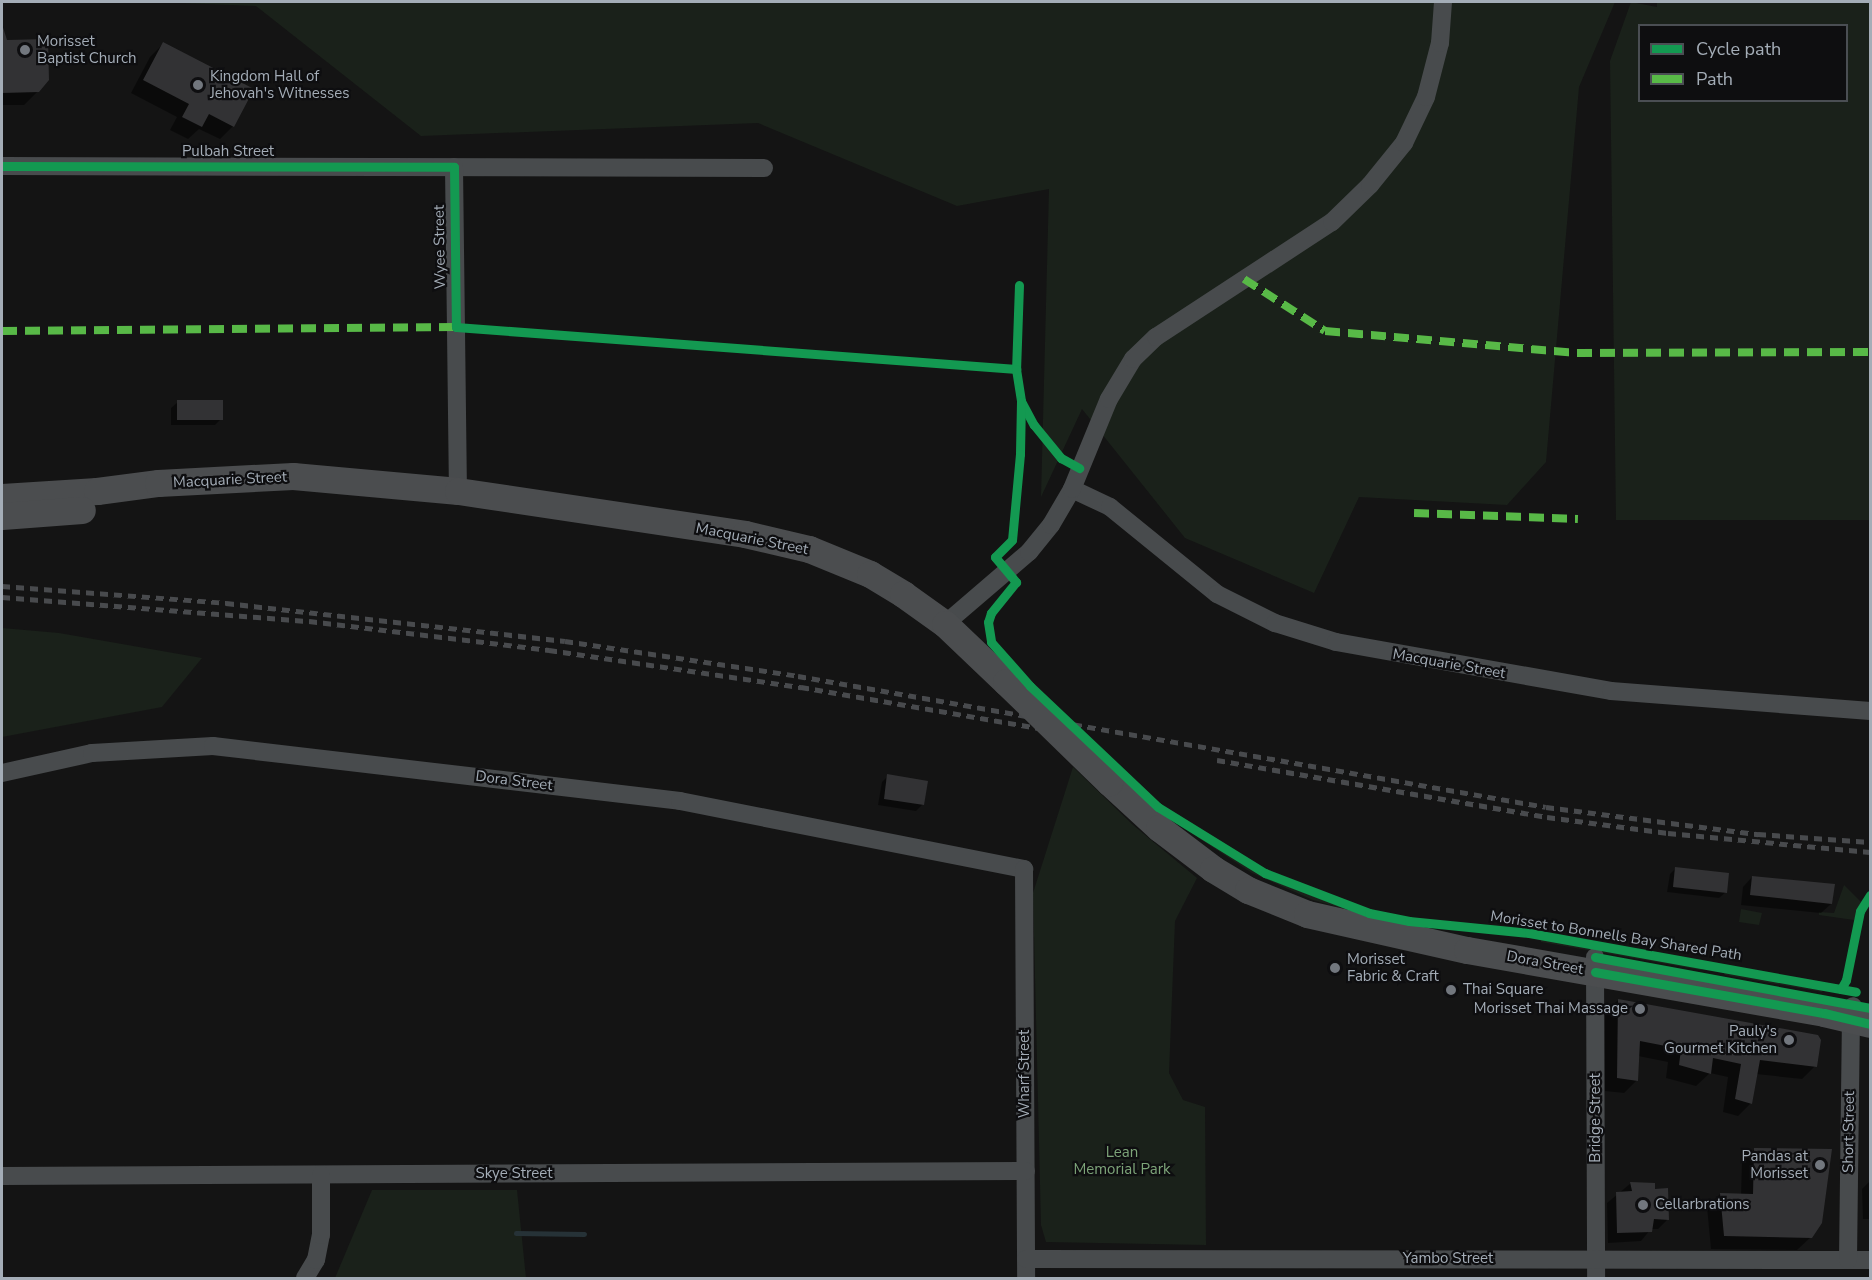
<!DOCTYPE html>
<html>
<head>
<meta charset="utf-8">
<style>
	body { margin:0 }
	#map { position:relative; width:1872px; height:1280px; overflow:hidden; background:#141414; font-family:"Nunito Sans",sans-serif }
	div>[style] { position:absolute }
	.green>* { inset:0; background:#1a211a }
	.shadow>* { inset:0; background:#0007 }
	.stream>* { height:5px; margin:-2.5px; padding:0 2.5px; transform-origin:2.5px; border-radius:2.5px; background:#263237 }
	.building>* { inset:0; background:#323234 }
	.street>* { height:18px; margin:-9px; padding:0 9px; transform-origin:9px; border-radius:9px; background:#484b4d }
	.primary>* { height:27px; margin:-13.5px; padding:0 13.5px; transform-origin:13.5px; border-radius:13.5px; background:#4b4d4f }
	.rail>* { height:4.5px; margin-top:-2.25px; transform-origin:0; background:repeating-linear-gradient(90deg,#484a4d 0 8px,transparent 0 14px) }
	.primary-bridge>* { height:27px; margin:-13.5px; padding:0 13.5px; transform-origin:13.5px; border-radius:13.5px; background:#4b4d4f }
	.quiet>* { height:8px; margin-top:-4px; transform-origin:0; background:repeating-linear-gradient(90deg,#58b947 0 15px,transparent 0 23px) }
	.cycleway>* { height:9px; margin:-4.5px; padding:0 4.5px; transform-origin:4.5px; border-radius:4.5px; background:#139951 }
	.dots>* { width:16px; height:16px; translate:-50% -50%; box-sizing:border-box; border:3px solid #0e0e10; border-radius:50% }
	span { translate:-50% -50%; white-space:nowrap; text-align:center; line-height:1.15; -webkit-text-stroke:4.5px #0e0e10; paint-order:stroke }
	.poi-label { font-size:15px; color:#a4adb7 }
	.left { translate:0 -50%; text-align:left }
	.right { translate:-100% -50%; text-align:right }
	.street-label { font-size:15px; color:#a4adb7 }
	.park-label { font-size:15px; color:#7da479 }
	.frame { position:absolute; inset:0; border:3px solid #a4adb7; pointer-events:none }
	.legend { position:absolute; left:1638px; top:24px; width:210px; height:78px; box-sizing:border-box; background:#0e0e10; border:2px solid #4a4e53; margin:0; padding:8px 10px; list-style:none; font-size:18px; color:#a4adb7 }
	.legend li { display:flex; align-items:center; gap:12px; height:30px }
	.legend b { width:30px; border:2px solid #4a4e53 }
</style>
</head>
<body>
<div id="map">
	<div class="green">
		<i style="clip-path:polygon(155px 2px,1615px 2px,1579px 87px,1546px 462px,1507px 505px,1359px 497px,1314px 593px,1185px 538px,1082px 409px,1041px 497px,1049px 189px,957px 206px,758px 123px,421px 136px,256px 6px)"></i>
		<i style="clip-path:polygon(evenodd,1631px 2px,1657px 7px,1657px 2px,1870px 2px,1870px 520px,1616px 520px,1610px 61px,1631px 2px,1640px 26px,1846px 26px,1846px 100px,1640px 100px,1640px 26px)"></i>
		<i style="clip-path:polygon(2px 628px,59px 633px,202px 658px,162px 707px,2px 737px)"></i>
		<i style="clip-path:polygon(1073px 767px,1133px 825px,1197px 878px,1175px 921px,1169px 1073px,1183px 1100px,1205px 1107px,1206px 1245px,1046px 1242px,1041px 1225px,1033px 893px)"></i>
		<i style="clip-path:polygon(1199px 835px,1269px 879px,1355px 912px,1313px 900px,1252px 873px,1197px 837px)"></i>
		<i style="clip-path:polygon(1844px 885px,1861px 902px,1854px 920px,1819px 915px,1819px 912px,1834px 913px)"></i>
		<i style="clip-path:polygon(1741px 909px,1762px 913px,1759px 925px,1739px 922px)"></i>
		<i style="clip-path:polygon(1541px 939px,1609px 952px,1703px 968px,1701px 970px,1541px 942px)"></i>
		<i style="clip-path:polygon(1722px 971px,1823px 989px,1822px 992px,1725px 975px)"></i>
		<i style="clip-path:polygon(372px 1190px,517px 1190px,526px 1278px,335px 1278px)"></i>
	</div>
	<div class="shadow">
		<i style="clip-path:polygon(2px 20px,6px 42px,38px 91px,24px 105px,2px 105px)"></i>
		<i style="clip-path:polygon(163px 44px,233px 126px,220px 139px,199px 129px,188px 139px,170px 130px,177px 117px,131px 93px,150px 57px)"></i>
		<i style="clip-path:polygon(178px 402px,221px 419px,215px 425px,171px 425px,171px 408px)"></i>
		<i style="clip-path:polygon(888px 776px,923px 804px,916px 811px,878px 805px,882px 782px)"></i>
		<i style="clip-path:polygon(1676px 868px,1726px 892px,1719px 898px,1667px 892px,1670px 874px)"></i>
		<i style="clip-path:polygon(1752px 877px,1831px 904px,1821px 913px,1741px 905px,1743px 887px)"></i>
		<i style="clip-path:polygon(1618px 1000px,1815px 1066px,1802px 1079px,1756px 1074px,1751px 1103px,1738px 1116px,1723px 1112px,1728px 1077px,1710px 1073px,1696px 1086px,1666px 1078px,1668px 1062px,1638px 1056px,1637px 1080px,1624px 1093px,1605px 1091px,1605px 1013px)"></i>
		<i style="clip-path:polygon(1755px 1149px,1811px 1237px,1797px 1250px,1711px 1249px,1707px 1207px,1720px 1194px,1741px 1195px,1742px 1162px)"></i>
		<i style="clip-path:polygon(1870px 1181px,1870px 1219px,1863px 1219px,1862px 1189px)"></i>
		<i style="clip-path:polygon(1631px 1183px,1667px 1220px,1658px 1229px,1651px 1229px,1641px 1241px,1608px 1243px,1607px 1203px)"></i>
	</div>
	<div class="stream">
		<i style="left:516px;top:1233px;width:68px;rotate:0.8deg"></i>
	</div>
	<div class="building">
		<i style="clip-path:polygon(2px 24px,7px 40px,48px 39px,49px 80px,39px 92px,2px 93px)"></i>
		<i style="clip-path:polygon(163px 42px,254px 89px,234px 127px,209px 114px,202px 127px,182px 117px,189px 104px,143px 80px)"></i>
		<i style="clip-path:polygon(177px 400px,223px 400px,223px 420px,177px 420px)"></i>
		<i style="clip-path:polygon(887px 774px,928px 781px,924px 805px,884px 799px)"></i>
		<i style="clip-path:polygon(1675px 867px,1729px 873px,1727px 893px,1673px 887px)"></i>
		<i style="clip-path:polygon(1752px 876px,1835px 884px,1832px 904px,1750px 895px)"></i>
		<i style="clip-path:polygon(1618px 999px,1818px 1035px,1821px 1040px,1817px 1067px,1760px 1060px,1752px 1104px,1735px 1099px,1741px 1064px,1713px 1058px,1711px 1074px,1679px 1065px,1681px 1049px,1640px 1041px,1638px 1081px,1617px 1078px)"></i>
		<i style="clip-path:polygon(1754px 1148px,1832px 1149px,1822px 1223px,1812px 1238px,1724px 1236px,1720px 1193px,1753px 1194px)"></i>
		<i style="clip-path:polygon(1630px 1182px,1655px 1183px,1655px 1189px,1668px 1188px,1669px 1220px,1654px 1219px,1652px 1232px,1617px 1233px,1616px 1192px,1632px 1191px)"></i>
	</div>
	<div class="street">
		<i style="left:2px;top:166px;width:762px;rotate:0.15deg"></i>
		<i style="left:454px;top:167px;width:324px;rotate:89.3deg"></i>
		<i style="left:1072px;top:489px;width:42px;rotate:25.3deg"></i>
		<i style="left:1110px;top:507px;width:138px;rotate:39.1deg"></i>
		<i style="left:1217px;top:594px;width:65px;rotate:26.6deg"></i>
		<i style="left:1275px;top:623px;width:64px;rotate:17.3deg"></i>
		<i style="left:1336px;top:642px;width:279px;rotate:10.1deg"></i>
		<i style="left:1611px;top:691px;width:260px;rotate:4.4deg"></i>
		<i style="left:945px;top:624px;width:111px;rotate:-40.6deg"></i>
		<i style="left:1029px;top:552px;width:35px;rotate:-51deg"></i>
		<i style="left:1051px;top:525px;width:42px;rotate:-59.7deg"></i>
		<i style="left:1072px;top:489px;width:97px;rotate:-67.7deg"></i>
		<i style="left:1109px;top:399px;width:47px;rotate:-59deg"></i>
		<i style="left:1133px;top:359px;width:32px;rotate:-44deg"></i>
		<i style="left:1156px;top:337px;width:210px;rotate:-33.2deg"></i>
		<i style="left:1332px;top:222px;width:53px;rotate:-44.2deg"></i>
		<i style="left:1370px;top:185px;width:54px;rotate:-51deg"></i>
		<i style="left:1404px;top:143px;width:51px;rotate:-64.4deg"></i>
		<i style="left:1426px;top:97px;width:56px;rotate:-75.5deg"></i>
		<i style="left:1440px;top:43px;width:41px;rotate:-85.8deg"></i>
		<i style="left:2px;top:773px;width:92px;rotate:-12.5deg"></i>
		<i style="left:92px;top:753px;width:121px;rotate:-3.3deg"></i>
		<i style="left:213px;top:746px;width:470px;rotate:6.7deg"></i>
		<i style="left:680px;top:801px;width:351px;rotate:11.2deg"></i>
		<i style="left:1024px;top:869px;width:409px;rotate:89.7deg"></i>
		<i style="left:1595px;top:957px;width:321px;rotate:89.8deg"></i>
		<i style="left:2px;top:1176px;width:1024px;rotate:-0.28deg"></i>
		<i style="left:1026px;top:1259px;width:844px;rotate:0.07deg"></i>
		<i style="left:1848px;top:1260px;width:240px;rotate:-89.3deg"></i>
		<i style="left:1851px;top:1020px;width:14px;rotate:-82deg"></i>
		<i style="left:305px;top:1278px;width:21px;rotate:-59deg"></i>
		<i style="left:316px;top:1260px;width:25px;rotate:-79deg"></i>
		<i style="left:321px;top:1235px;width:60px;rotate:-90deg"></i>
	</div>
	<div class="primary">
		<i style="left:2px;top:497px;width:95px;rotate:-3.6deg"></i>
		<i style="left:97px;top:491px;width:62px;rotate:-7.5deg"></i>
		<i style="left:158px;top:483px;width:135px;rotate:-3deg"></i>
		<i style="left:293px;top:476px;width:166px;rotate:5.2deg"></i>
		<i style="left:458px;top:491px;width:290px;rotate:8.5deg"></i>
		<i style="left:745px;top:534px;width:66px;rotate:13.2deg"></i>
		<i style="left:809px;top:549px;width:66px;rotate:22.3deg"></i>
		<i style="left:870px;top:574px;width:39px;rotate:31deg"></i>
		<i style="left:903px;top:594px;width:52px;rotate:35.5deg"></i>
		<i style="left:945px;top:624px;width:84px;rotate:43.6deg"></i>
		<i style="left:2px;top:516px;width:80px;rotate:-4.3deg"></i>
		<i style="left:1109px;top:782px;width:68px;rotate:42.6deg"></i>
		<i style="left:1159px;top:828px;width:68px;rotate:37.2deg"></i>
		<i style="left:1213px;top:869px;width:41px;rotate:31deg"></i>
		<i style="left:1248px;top:890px;width:64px;rotate:22.1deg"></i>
		<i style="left:1307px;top:914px;width:164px;rotate:12.7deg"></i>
		<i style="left:1467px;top:950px;width:363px;rotate:10deg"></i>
		<i style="left:1824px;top:1013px;width:47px;rotate:13.4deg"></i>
	</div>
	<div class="rail">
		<i style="left:2px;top:586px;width:225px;rotate:4.3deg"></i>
		<i style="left:226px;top:603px;width:341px;rotate:6.4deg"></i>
		<i style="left:565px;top:641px;width:236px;rotate:8.5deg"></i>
		<i style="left:798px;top:676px;width:759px;rotate:9.93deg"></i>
		<i style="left:1546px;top:807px;width:214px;rotate:7.3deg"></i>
		<i style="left:1758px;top:834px;width:112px;rotate:4.1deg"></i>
		<i style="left:2px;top:597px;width:308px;rotate:4.5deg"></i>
		<i style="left:309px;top:621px;width:242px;rotate:6.9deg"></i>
		<i style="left:549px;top:650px;width:255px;rotate:8.4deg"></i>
		<i style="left:801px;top:687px;width:252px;rotate:9.8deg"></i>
		<i style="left:1217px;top:760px;width:335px;rotate:9.8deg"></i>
		<i style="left:1547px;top:817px;width:122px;rotate:7.5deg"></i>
		<i style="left:1668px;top:833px;width:203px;rotate:5.4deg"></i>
	</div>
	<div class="primary-bridge">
		<i style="left:1006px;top:682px;width:144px;rotate:44.2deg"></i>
	</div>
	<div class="quiet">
		<i style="left:1244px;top:279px;width:96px;rotate:32.7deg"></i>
		<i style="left:1325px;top:331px;width:253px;rotate:5deg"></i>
		<i style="left:1577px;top:353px;width:293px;rotate:-0.2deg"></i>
		<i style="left:2px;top:331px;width:454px;rotate:-0.5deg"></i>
		<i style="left:1414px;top:513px;width:164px;rotate:2.1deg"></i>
	</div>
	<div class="cycleway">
		<i style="left:2px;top:166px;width:452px;rotate:0.1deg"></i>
		<i style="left:454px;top:167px;width:160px;rotate:89.3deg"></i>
		<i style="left:456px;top:327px;width:562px;rotate:4.29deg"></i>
		<i style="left:1019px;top:285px;width:84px;rotate:92deg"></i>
		<i style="left:1016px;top:369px;width:32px;rotate:81deg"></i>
		<i style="left:1021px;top:401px;width:27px;rotate:62deg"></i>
		<i style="left:1034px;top:425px;width:43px;rotate:50.7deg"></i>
		<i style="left:1061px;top:458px;width:21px;rotate:29deg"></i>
		<i style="left:1021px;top:401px;width:53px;rotate:91.1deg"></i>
		<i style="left:1020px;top:454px;width:86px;rotate:95.3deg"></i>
		<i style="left:1012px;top:540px;width:24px;rotate:135deg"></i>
		<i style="left:995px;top:557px;width:33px;rotate:50deg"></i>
		<i style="left:1016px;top:582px;width:40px;rotate:129deg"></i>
		<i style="left:991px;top:613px;width:9px;rotate:108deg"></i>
		<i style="left:988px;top:622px;width:20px;rotate:81deg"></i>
		<i style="left:991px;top:642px;width:59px;rotate:48.4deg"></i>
		<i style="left:1030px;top:686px;width:176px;rotate:43.4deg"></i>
		<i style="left:1158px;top:807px;width:126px;rotate:31.7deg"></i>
		<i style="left:1265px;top:873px;width:111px;rotate:21deg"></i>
		<i style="left:1369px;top:913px;width:41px;rotate:11.3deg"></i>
		<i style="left:1409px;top:921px;width:121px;rotate:5.7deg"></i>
		<i style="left:1529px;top:933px;width:332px;rotate:10.2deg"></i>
		<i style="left:1595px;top:957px;width:280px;rotate:10.5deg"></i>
		<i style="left:1595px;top:972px;width:233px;rotate:10.2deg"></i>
		<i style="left:1824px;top:1013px;width:47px;rotate:13.4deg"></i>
		<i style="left:1841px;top:989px;width:10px;rotate:-61deg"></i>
		<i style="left:1846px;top:980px;width:70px;rotate:-78.5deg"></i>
		<i style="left:1860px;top:911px;width:19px;rotate:-58deg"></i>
	</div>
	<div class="dots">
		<i style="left:25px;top:50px;background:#72777e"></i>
		<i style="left:198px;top:85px;background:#72777e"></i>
		<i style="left:1335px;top:968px;background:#72777e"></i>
		<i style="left:1451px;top:990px;background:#72777e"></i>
		<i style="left:1640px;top:1009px;background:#72777e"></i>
		<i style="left:1789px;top:1040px;background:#72777e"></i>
		<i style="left:1820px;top:1165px;background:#72777e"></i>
		<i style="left:1643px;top:1205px;background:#72777e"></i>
	</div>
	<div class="poi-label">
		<span class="left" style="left:37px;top:50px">Morisset<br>Baptist Church</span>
		<span class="left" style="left:210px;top:85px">Kingdom Hall of<br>Jehovah's Witnesses</span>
		<span class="left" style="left:1347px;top:968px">Morisset<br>Fabric &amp; Craft</span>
		<span class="left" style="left:1463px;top:990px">Thai Square</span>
		<span class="right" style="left:1628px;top:1009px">Morisset Thai Massage</span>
		<span class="right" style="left:1777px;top:1040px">Pauly's<br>Gourmet Kitchen</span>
		<span class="right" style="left:1808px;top:1165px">Pandas at<br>Morisset</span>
		<span class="left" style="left:1655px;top:1205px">Cellarbrations</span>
	</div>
	<div class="street-label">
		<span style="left:228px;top:152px">Pulbah Street</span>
		<span style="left:440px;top:247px;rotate:-91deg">Wyee Street</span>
		<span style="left:230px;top:480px;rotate:-3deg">Macquarie Street</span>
		<span style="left:752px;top:539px;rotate:11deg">Macquarie Street</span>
		<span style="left:1449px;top:664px;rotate:10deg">Macquarie Street</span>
		<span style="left:514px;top:781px;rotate:7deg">Dora Street</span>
		<span style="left:1616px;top:936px;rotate:9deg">Morisset to Bonnells Bay Shared Path</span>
		<span style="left:1545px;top:963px;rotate:10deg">Dora Street</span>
		<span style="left:1025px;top:1074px;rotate:-90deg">Wharf Street</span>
		<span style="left:1596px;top:1118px;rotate:-90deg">Bridge Street</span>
		<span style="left:1849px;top:1132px;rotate:-89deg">Short Street</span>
		<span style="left:514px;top:1174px">Skye Street</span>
		<span style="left:1448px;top:1259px">Yambo Street</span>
	</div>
	<div class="park-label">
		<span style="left:1122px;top:1161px">Lean<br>Memorial Park</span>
	</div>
	<div class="frame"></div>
	<ul class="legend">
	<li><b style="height:8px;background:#139951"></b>Cycle path</li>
	<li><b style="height:8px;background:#58b947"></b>Path</li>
	</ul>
</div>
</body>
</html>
